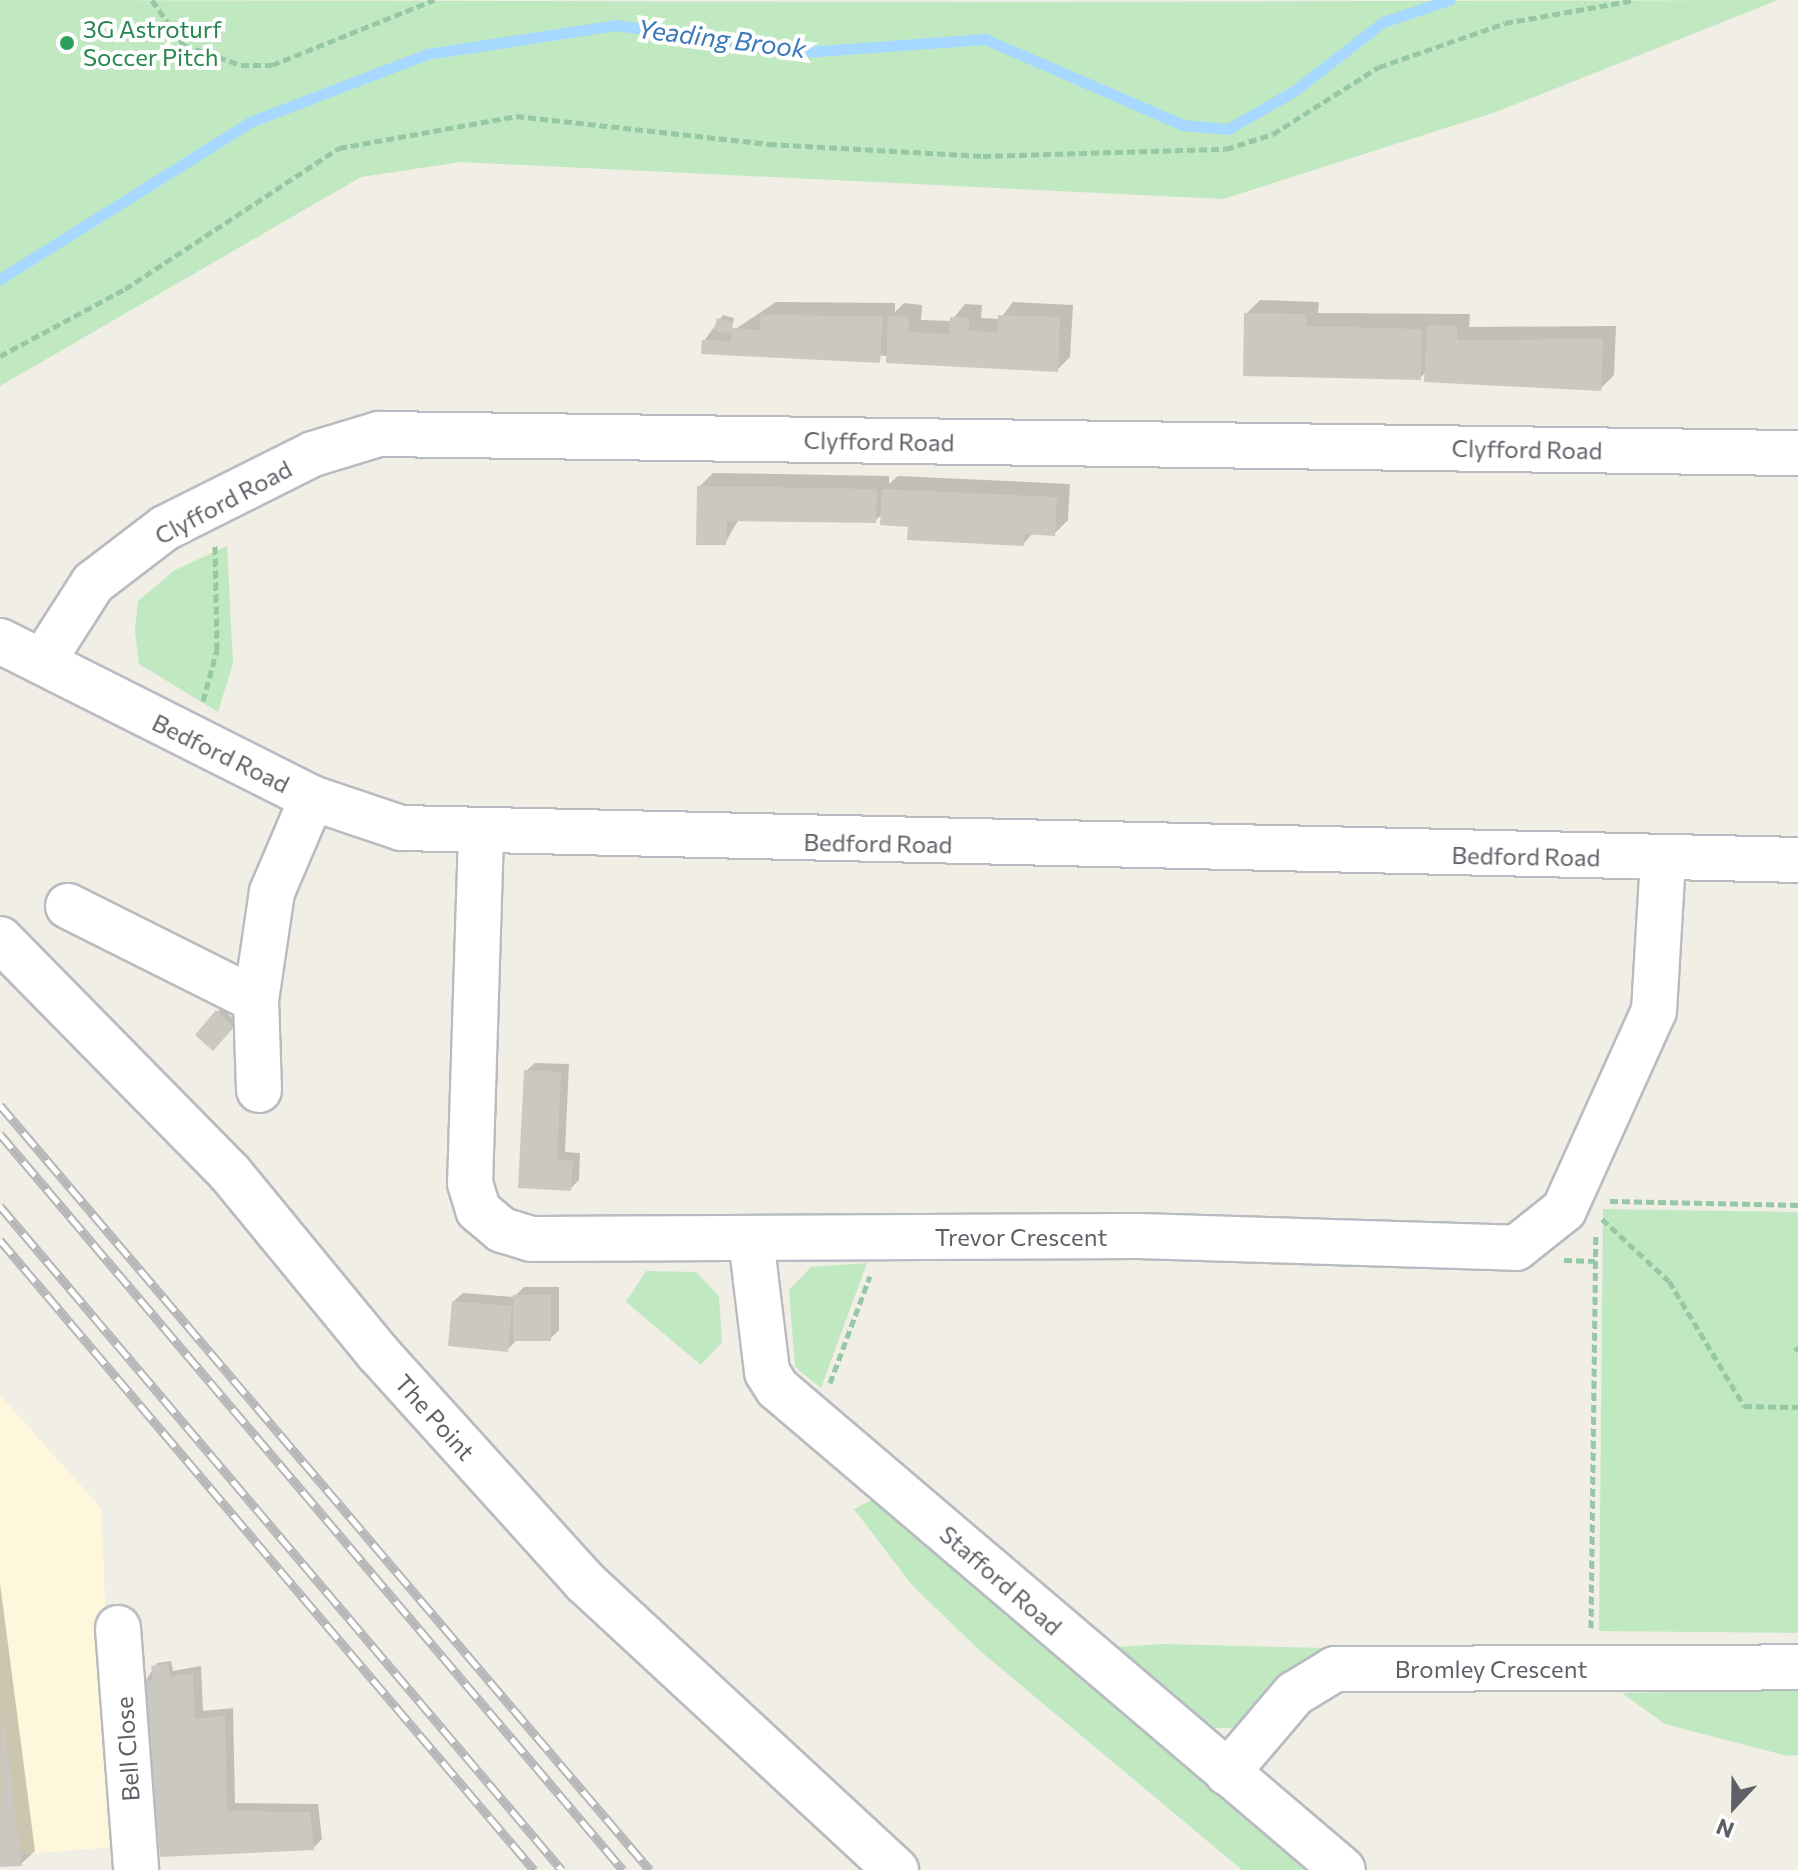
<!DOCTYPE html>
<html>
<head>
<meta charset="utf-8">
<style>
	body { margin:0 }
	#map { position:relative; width:1798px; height:1870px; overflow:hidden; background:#f0eee5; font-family:Commissioner,sans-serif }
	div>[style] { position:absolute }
	.commercial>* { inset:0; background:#fff7dc }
	.green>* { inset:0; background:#c0e9c1 }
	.shadow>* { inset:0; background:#0003 }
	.stream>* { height:11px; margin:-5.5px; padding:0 5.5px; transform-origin:5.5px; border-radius:5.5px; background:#a7d8ff }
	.building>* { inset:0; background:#cbc8c2 }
	.path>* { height:5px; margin-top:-2.5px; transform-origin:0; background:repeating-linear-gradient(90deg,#97c8a6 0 8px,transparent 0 12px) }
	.roads { filter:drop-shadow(2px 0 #b8bbc0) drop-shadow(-2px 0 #b8bbc0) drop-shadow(0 2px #b8bbc0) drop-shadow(0 -2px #b8bbc0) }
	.minor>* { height:44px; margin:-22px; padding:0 22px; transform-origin:22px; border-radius:22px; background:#fff }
	.rail>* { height:9px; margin-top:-4.5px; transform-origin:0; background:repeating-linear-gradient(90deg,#fff 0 18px,#b6b7b8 0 36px); box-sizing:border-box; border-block:2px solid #b6b7b8 }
	.dots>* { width:22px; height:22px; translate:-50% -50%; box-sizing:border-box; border:4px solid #fff; border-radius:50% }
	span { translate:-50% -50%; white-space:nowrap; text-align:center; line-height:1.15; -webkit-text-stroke:8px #fff; paint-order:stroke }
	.leisure-label { font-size:24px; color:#27864d }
	.left { translate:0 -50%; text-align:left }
	.street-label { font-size:24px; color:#5d6167 }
	.water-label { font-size:26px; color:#3b78b9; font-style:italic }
	.north { position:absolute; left:1694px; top:1766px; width:80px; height:80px; -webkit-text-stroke:6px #fff; paint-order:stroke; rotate:202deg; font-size:22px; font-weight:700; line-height:32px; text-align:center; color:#5d6167 }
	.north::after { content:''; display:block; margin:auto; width:28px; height:36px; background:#5d6167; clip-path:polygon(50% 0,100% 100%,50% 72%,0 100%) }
</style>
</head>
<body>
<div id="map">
	<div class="commercial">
		<i style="clip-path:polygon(0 1395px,101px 1508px,116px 1847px,0 1856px)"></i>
	</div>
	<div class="green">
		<i style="clip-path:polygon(0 0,1027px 2px,1778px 0,1496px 112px,1223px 199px,461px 162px,361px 177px,0 386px)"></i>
		<i style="clip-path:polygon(227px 546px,233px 663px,218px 712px,139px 664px,135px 631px,138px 601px,175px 570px)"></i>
		<i style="clip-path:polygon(1603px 1209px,1798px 1212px,1798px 1633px,1599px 1631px)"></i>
		<i style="clip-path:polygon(867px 1263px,821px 1388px,795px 1367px,789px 1290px,811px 1267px)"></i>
		<i style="clip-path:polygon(646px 1271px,696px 1272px,719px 1296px,722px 1342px,701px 1365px,626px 1302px)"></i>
		<i style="clip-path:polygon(874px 1499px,1313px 1870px,1242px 1870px,979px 1650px,912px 1585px,854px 1509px)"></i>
		<i style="clip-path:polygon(1163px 1644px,1326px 1648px,1261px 1711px,1234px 1728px,1212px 1728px,1118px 1647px)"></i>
		<i style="clip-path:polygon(1798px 1690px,1798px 1755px,1788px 1756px,1665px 1724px,1622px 1693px)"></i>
	</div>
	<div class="shadow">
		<i style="clip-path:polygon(1260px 300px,1319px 302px,1318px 313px,1470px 314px,1469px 327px,1616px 326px,1614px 375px,1600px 389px,1426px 372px,1420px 378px,1246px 314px)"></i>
		<i style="clip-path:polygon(776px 302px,895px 303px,895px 312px,904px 303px,922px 305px,921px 320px,951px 321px,965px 304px,982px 305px,981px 318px,1000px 319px,1013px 302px,1073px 305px,1070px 357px,1057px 370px,704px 341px,723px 315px,734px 318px,731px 332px)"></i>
		<i style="clip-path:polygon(713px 473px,889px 476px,889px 484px,898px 476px,1070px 484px,1068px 520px,1054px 534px,1034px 532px,1023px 544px,883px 513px,875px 521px,739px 519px,725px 543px,699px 487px)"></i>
		<i style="clip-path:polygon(221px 1008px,237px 1022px,213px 1048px,198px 1035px)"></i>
		<i style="clip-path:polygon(535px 1063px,569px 1064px,565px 1152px,580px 1153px,579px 1180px,570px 1189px,520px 1186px,526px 1071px)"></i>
		<i style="clip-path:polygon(524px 1287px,559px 1287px,559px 1330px,550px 1339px,516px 1341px,507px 1350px,454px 1301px,463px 1293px,514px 1297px)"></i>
		<i style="clip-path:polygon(0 1583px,35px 1851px,21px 1864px,0 1865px)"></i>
		<i style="clip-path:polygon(171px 1661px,173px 1671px,201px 1666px,203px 1711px,233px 1708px,235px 1803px,318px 1804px,322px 1839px,313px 1848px,161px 1855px,144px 1683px,157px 1663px)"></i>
	</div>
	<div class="stream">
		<i style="left:0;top:279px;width:295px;rotate:-32.1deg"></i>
		<i style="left:250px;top:122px;width:190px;rotate:-21deg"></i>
		<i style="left:427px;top:54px;width:191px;rotate:-8.7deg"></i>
		<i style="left:616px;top:25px;width:190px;rotate:8.2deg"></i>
		<i style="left:804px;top:52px;width:181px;rotate:-4.1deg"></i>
		<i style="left:985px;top:39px;width:216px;rotate:23.5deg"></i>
		<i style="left:1183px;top:125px;width:45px;rotate:5.1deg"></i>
		<i style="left:1228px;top:129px;width:76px;rotate:-29.9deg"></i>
		<i style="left:1294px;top:91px;width:113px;rotate:-37.8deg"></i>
		<i style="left:1383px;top:22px;width:70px;rotate:-18.4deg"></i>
	</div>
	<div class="building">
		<i style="clip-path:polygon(1244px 313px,1306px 314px,1306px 326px,1422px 329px,1421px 380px,1243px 376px)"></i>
		<i style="clip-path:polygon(761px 315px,883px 316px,880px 363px,701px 354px,702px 340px,731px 341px,732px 328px,760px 330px)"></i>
		<i style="clip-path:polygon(998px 315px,1060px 317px,1058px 372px,886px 363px,888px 316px,909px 317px,908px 332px,949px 334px,950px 317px,969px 318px,969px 331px,997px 332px)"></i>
		<i style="clip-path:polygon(717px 318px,732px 322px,729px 334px,714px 330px)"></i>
		<i style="clip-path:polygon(1427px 325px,1457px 326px,1457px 340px,1603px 339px,1601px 391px,1424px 382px)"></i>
		<i style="clip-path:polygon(697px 486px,877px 489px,876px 523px,727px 521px,726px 545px,696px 545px)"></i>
		<i style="clip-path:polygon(882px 489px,1057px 497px,1055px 536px,1024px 534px,1024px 546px,907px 540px,908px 527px,880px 525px)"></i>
		<i style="clip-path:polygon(216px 1010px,234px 1027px,213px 1051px,195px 1035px)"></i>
		<i style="clip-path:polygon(524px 1070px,561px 1072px,557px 1160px,573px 1161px,571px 1191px,518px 1188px)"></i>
		<i style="clip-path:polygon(513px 1295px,551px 1295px,551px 1341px,513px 1341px)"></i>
		<i style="clip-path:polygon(452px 1301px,512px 1306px,508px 1352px,448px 1346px)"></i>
		<i style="clip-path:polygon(168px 1663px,170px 1677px,193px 1673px,195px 1719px,225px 1716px,227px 1811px,310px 1812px,314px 1850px,160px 1857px,142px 1683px,153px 1680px,151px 1666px)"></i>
		<i style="clip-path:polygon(2px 1709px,22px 1866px,0 1867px)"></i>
	</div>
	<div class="path">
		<i style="left:152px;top:0;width:55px;rotate:54.6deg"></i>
		<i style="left:184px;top:45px;width:60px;rotate:19.3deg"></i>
		<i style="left:241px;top:65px;width:31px"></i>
		<i style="left:272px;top:65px;width:175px;rotate:-21.9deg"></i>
		<i style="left:0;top:356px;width:142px;rotate:-28.2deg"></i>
		<i style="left:125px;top:289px;width:256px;rotate:-33.4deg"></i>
		<i style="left:339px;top:148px;width:180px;rotate:-10.2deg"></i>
		<i style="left:516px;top:116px;width:255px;rotate:6.3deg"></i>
		<i style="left:769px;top:144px;width:214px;rotate:3.2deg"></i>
		<i style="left:983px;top:156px;width:243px;rotate:-1.7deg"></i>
		<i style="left:1226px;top:149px;width:49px;rotate:-17.7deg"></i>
		<i style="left:1273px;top:134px;width:125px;rotate:-32.3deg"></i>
		<i style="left:1379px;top:67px;width:133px;rotate:-19.2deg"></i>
		<i style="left:1505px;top:23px;width:132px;rotate:-10deg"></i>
		<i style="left:203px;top:701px;width:53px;rotate:-74.6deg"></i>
		<i style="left:217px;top:650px;width:105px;rotate:-91.1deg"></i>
		<i style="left:1610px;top:1201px;width:188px;rotate:1.2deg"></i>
		<i style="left:1602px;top:1219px;width:91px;rotate:42.8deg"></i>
		<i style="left:1669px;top:1281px;width:146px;rotate:59deg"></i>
		<i style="left:1744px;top:1406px;width:54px;rotate:1.1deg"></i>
		<i style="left:1564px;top:1260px;width:31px;rotate:2deg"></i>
		<i style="left:1795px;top:1347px;width:5px;rotate:53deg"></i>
		<i style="left:830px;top:1383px;width:114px;rotate:-69.5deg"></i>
		<i style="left:1591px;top:1628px;width:394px;rotate:-89.3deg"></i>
	</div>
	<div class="roads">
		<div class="minor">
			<i style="left:0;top:641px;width:349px;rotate:26.7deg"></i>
			<i style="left:312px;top:798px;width:94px;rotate:18.6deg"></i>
			<i style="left:401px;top:828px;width:1397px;rotate:1.31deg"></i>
			<i style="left:43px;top:661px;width:93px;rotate:-57.3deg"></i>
			<i style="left:93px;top:583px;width:91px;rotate:-37.4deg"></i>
			<i style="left:165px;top:528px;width:165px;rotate:-26.6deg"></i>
			<i style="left:313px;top:454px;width:69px;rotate:-16.9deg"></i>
			<i style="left:379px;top:434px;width:1419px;rotate:0.77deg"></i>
			<i style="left:481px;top:835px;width:348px;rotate:91.8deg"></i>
			<i style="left:470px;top:1183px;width:28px;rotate:73deg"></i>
			<i style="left:478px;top:1210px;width:31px;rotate:40deg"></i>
			<i style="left:502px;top:1230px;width:30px;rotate:17deg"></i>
			<i style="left:531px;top:1239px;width:608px;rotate:-0.28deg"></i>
			<i style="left:1139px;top:1236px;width:377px;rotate:1.8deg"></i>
			<i style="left:1516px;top:1248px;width:61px;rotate:-38.4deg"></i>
			<i style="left:1564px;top:1210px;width:218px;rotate:-65.7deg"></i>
			<i style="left:1654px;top:1011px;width:153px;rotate:-86.6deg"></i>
			<i style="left:68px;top:906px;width:210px;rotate:26.6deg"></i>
			<i style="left:0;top:939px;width:328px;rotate:45.5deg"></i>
			<i style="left:230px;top:1173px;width:233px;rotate:50.6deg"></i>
			<i style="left:378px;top:1353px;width:309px;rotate:47.9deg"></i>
			<i style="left:585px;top:1582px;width:424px;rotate:42.8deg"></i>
			<i style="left:259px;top:1090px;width:90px;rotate:-91.9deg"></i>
			<i style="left:256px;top:1000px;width:109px;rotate:-81.6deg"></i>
			<i style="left:272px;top:892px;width:102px;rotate:-66.9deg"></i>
			<i style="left:751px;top:1239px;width:134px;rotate:83.1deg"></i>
			<i style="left:767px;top:1372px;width:19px;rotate:58deg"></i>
			<i style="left:777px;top:1388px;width:743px;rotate:40.42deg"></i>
			<i style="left:118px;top:1628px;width:243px;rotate:85.7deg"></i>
			<i style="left:1227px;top:1773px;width:104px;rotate:-49.7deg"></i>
			<i style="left:1294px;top:1694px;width:48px;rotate:-31.4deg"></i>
			<i style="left:1335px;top:1669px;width:463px;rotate:-0.2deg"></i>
		</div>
	</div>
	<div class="rail">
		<i style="left:0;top:1105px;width:1004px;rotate:49.65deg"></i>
		<i style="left:0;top:1134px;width:964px;rotate:49.75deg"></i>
		<i style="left:0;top:1206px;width:870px;rotate:49.76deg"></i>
		<i style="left:0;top:1240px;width:826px;rotate:49.71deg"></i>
	</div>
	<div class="dots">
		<i style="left:67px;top:43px;background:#2e9e5b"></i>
	</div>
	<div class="leisure-label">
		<span class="left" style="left:83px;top:43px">3G Astroturf<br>Soccer Pitch</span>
	</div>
	<div class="street-label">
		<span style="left:879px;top:441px;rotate:1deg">Clyfford Road</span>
		<span style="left:1527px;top:449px;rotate:1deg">Clyfford Road</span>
		<span style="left:223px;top:502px;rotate:-28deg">Clyfford Road</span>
		<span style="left:221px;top:753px;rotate:26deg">Bedford Road</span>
		<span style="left:878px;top:843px;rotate:1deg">Bedford Road</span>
		<span style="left:1526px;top:856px;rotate:1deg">Bedford Road</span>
		<span style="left:1021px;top:1237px">Trevor Crescent</span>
		<span style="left:435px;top:1417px;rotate:48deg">The Point</span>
		<span style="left:1001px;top:1580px;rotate:41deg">Stafford Road</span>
		<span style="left:1491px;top:1669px">Bromley Crescent</span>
		<span style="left:127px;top:1749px;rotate:-94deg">Bell Close</span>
	</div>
	<div class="water-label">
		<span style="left:722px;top:38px;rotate:7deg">Yeading Brook</span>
	</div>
	<div class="north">N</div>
</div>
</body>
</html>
